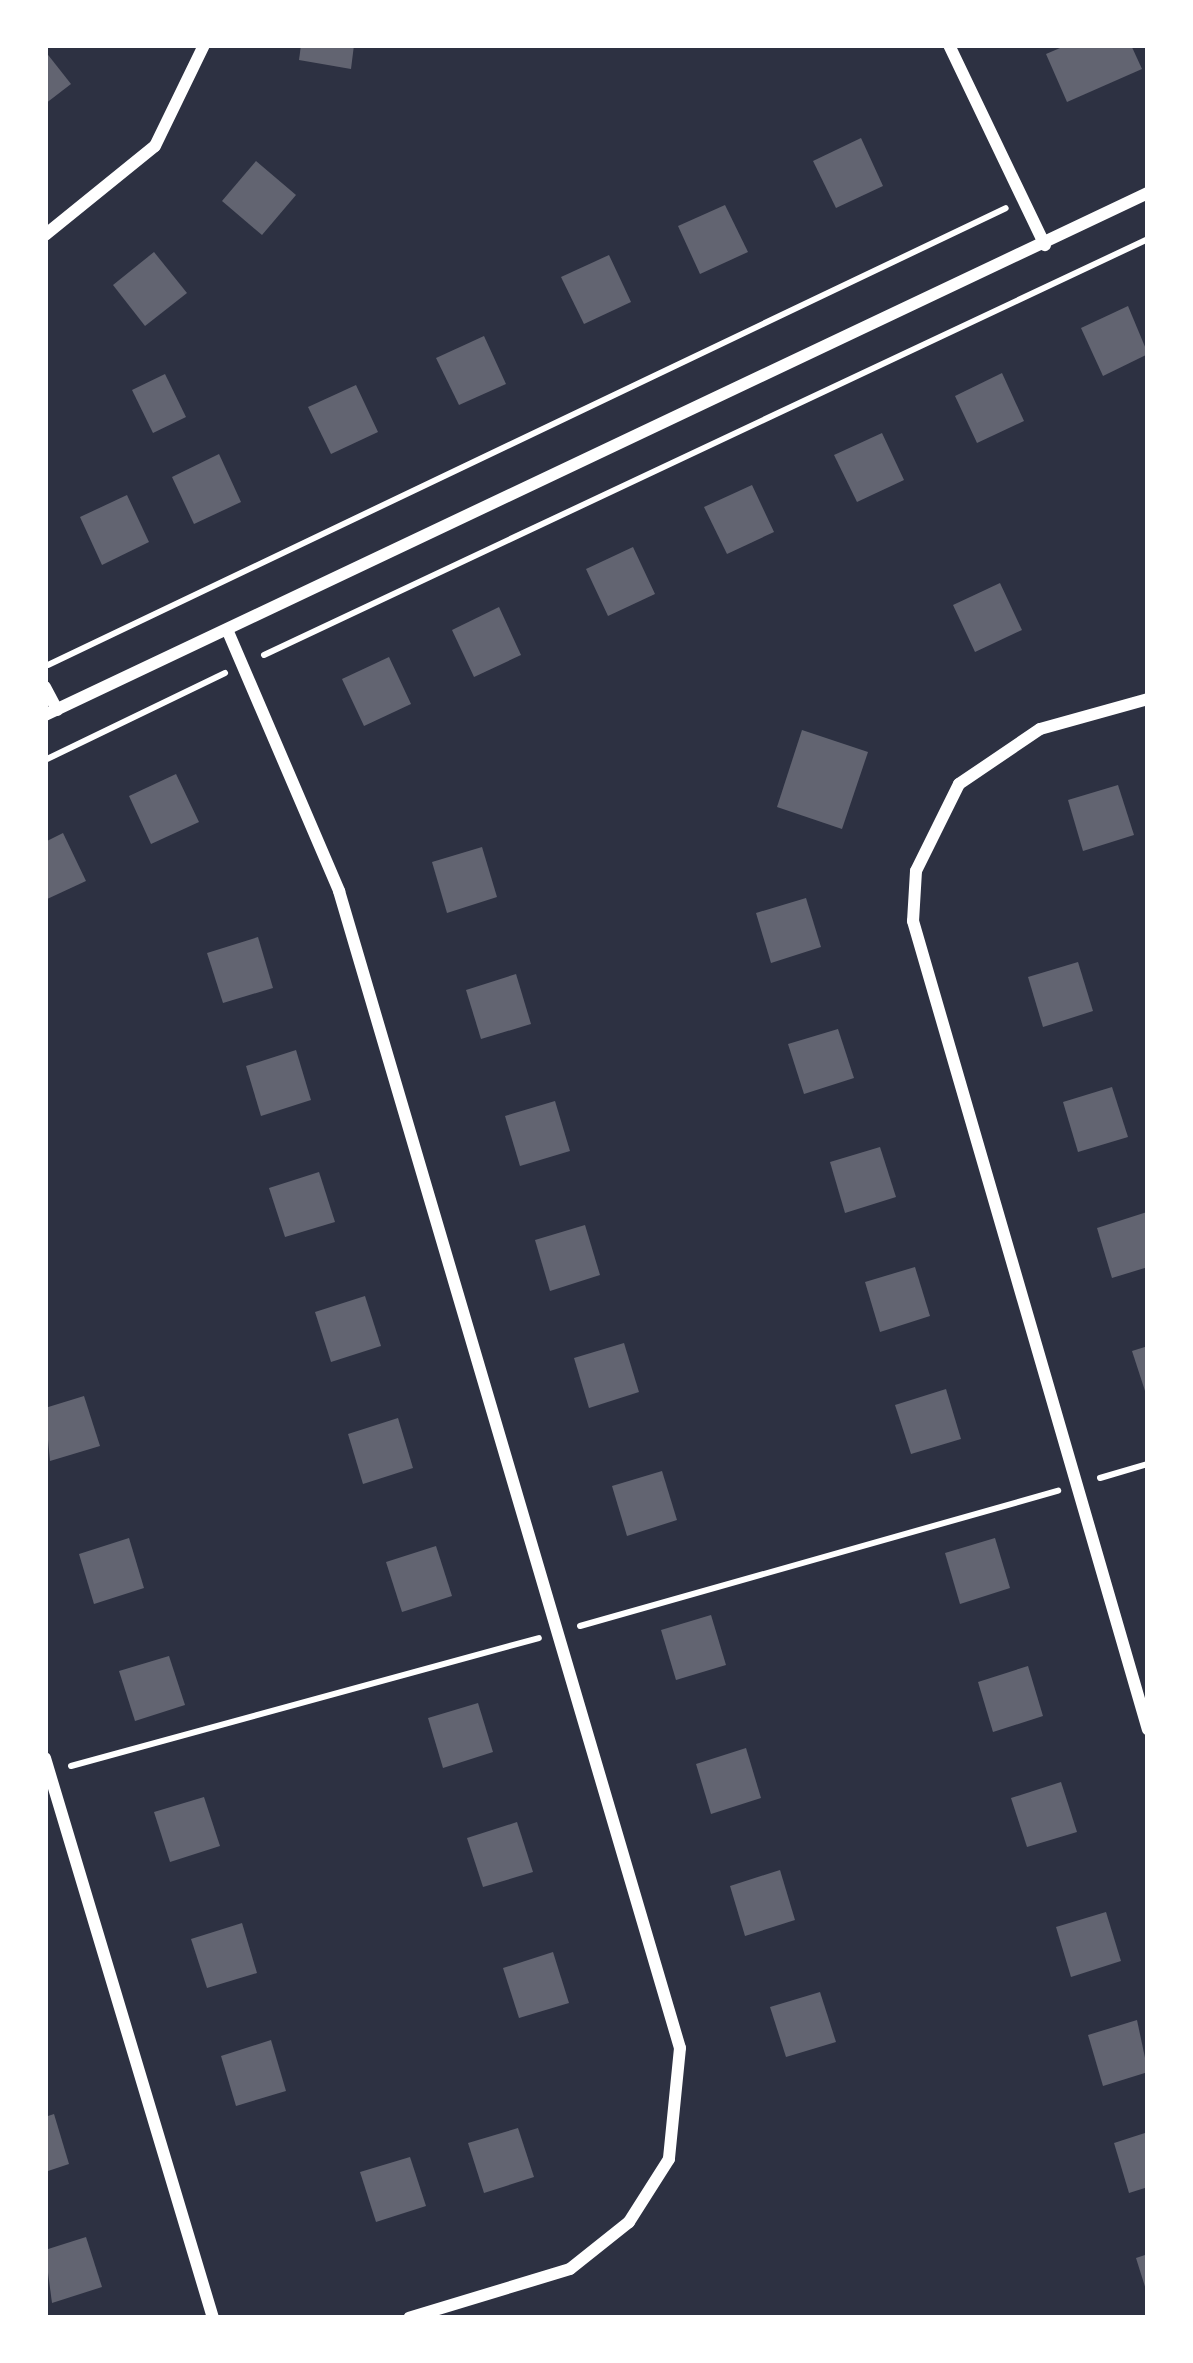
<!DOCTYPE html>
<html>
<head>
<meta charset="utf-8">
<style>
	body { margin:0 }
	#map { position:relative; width:1193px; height:2363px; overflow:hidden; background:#2d3142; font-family:Rubik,sans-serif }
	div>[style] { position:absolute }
	.building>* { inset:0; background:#626471 }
	.path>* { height:6px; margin:-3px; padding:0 3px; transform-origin:3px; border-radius:3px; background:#fff }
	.minor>* { height:12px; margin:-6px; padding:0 6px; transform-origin:6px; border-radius:6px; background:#fff }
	span { translate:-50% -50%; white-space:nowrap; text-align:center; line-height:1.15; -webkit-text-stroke:9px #fff; paint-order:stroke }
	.frame { position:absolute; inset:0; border:48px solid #fff; pointer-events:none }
</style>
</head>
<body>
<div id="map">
	<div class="building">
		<i style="clip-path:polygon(301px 45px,354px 45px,351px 69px,299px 60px)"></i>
		<i style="clip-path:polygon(1067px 45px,1131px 45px,1142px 69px,1067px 102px,1046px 54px)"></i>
		<i style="clip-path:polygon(45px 51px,71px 84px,45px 104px)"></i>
		<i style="clip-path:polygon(861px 138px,883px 186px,836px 208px,813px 161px)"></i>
		<i style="clip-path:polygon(256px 161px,296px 195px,262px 235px,222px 201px)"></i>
		<i style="clip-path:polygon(725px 205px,748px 252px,700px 274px,678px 226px)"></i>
		<i style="clip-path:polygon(154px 252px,187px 293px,145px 326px,113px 285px)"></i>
		<i style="clip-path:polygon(609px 255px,631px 302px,584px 324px,561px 277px)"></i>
		<i style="clip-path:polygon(1128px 306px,1148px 354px,1103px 376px,1081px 328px)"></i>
		<i style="clip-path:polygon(484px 336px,506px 384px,459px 405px,436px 358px)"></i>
		<i style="clip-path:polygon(1002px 373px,1024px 421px,977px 443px,955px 396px)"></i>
		<i style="clip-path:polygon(165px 374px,186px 417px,153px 433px,132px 390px)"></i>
		<i style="clip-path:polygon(356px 385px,378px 432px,331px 454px,308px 407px)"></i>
		<i style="clip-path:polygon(882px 433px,904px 480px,857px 502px,834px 455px)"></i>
		<i style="clip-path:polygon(219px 454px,241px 502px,194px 524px,172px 477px)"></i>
		<i style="clip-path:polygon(752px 485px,774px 532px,727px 554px,704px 507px)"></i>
		<i style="clip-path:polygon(127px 495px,149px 542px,102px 565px,80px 517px)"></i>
		<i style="clip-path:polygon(633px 547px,655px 594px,608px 616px,586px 569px)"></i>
		<i style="clip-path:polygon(1000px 583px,1022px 630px,975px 652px,953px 605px)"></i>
		<i style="clip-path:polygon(499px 607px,521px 655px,474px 677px,452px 630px)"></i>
		<i style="clip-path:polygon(389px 657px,411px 704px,364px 726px,342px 679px)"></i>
		<i style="clip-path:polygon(802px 730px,868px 752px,842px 829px,777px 807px)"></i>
		<i style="clip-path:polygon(176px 774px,199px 822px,151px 844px,129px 796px)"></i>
		<i style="clip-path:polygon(1118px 785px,1134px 835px,1083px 851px,1068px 800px)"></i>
		<i style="clip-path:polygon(63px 833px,86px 881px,45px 900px,45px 842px)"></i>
		<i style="clip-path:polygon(482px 847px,497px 897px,447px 913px,432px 862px)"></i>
		<i style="clip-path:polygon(806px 898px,821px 947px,771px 963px,756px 913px)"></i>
		<i style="clip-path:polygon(258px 937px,273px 988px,223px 1003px,207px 953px)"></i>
		<i style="clip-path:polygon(1078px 962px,1093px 1011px,1043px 1027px,1028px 977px)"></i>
		<i style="clip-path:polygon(516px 974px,531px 1024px,481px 1039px,466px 990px)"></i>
		<i style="clip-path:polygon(838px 1029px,854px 1078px,804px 1094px,788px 1044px)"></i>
		<i style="clip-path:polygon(296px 1050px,311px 1100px,261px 1116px,246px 1066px)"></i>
		<i style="clip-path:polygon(1112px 1087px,1128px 1137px,1078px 1152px,1063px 1102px)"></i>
		<i style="clip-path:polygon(555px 1101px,570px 1151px,520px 1166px,505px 1116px)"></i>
		<i style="clip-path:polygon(880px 1147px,896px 1197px,845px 1213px,830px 1162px)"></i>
		<i style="clip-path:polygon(319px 1172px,335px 1222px,285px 1237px,269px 1188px)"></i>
		<i style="clip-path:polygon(1147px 1212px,1148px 1267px,1112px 1278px,1097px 1228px)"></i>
		<i style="clip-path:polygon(585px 1225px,600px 1275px,550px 1291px,535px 1240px)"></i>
		<i style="clip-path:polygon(915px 1267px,930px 1316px,880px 1332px,865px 1282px)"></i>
		<i style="clip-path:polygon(365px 1296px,381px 1346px,331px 1362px,315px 1312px)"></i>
		<i style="clip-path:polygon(624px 1343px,639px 1392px,589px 1408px,574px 1358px)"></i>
		<i style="clip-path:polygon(1148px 1346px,1148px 1397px,1147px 1397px,1132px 1351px)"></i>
		<i style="clip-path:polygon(946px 1389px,961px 1439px,911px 1454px,895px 1405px)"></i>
		<i style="clip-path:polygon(84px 1396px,100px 1446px,50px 1461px,45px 1408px)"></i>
		<i style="clip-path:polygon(398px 1418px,413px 1468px,363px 1484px,348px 1434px)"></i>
		<i style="clip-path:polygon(662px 1471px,677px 1520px,627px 1536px,612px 1486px)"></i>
		<i style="clip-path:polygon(129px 1538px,144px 1588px,94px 1604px,79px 1554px)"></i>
		<i style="clip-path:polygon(995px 1538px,1010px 1588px,960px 1604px,945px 1553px)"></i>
		<i style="clip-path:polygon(436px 1546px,452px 1596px,402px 1612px,386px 1562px)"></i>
		<i style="clip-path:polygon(711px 1615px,726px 1665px,676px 1680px,661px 1630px)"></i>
		<i style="clip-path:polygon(169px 1656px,185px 1705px,135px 1721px,119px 1671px)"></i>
		<i style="clip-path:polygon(1028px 1666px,1043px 1716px,993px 1732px,978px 1682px)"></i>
		<i style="clip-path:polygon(478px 1703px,493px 1752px,443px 1768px,428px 1718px)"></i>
		<i style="clip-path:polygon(746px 1748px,761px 1798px,711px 1814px,696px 1764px)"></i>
		<i style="clip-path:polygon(1061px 1782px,1077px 1832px,1027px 1847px,1011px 1798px)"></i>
		<i style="clip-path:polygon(204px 1797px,220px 1846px,170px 1862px,154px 1812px)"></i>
		<i style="clip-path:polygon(517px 1822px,533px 1872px,483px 1887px,467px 1838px)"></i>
		<i style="clip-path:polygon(780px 1870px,795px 1920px,745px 1936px,730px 1886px)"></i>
		<i style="clip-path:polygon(1106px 1912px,1121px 1961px,1071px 1977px,1056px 1927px)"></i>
		<i style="clip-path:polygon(242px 1923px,257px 1973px,207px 1988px,191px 1939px)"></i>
		<i style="clip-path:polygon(553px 1952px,569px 2003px,519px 2018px,503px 1968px)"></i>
		<i style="clip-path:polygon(820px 1992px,836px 2042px,786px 2057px,770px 2007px)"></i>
		<i style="clip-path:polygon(1137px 2020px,1148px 2072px,1103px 2086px,1088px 2035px)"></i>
		<i style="clip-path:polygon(271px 2040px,286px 2091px,236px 2106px,221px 2056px)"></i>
		<i style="clip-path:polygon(54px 2114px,69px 2164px,45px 2172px,45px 2117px)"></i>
		<i style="clip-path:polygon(518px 2128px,534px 2177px,484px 2193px,468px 2143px)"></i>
		<i style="clip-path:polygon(1148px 2132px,1148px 2187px,1129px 2193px,1114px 2143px)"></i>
		<i style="clip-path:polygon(410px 2157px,426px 2206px,376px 2222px,360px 2172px)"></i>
		<i style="clip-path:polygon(86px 2237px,102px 2287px,52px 2303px,45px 2250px)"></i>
		<i style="clip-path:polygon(1148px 2254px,1148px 2293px,1147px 2293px,1136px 2258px)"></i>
	</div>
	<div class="path">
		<i style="left:264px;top:655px;width:977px;rotate:-25.2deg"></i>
		<i style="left:48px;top:665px;width:1061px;rotate:-25.5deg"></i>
		<i style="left:45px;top:760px;width:200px;rotate:-25.8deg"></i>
		<i style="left:1100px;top:1478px;width:50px;rotate:-16.3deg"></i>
		<i style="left:580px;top:1626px;width:497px;rotate:-15.8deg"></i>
		<i style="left:71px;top:1766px;width:485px;rotate:-15.3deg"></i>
	</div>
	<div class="minor">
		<i style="left:949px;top:45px;width:222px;rotate:64.4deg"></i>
		<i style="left:45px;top:235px;width:141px;rotate:-39deg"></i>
		<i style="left:155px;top:146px;width:112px;rotate:-64.1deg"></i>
		<i style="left:229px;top:634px;width:280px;rotate:66.8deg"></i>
		<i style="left:339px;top:891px;width:1206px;rotate:73.58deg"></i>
		<i style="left:680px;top:2048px;width:112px;rotate:95.7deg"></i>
		<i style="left:669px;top:2159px;width:75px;rotate:122.4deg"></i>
		<i style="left:629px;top:2222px;width:75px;rotate:141.5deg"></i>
		<i style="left:570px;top:2269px;width:168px;rotate:163.1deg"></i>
		<i style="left:45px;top:687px;width:26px;rotate:62deg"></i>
		<i style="left:1148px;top:699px;width:112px;rotate:164.5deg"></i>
		<i style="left:1040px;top:729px;width:98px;rotate:145.8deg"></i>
		<i style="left:959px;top:784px;width:97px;rotate:116.3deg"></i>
		<i style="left:916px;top:871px;width:50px;rotate:93.4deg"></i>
		<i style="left:913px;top:921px;width:842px;rotate:73.8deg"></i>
		<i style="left:45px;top:715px;width:1220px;rotate:-25.33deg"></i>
		<i style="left:45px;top:1758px;width:585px;rotate:73.3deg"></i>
	</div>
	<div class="frame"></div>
</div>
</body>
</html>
